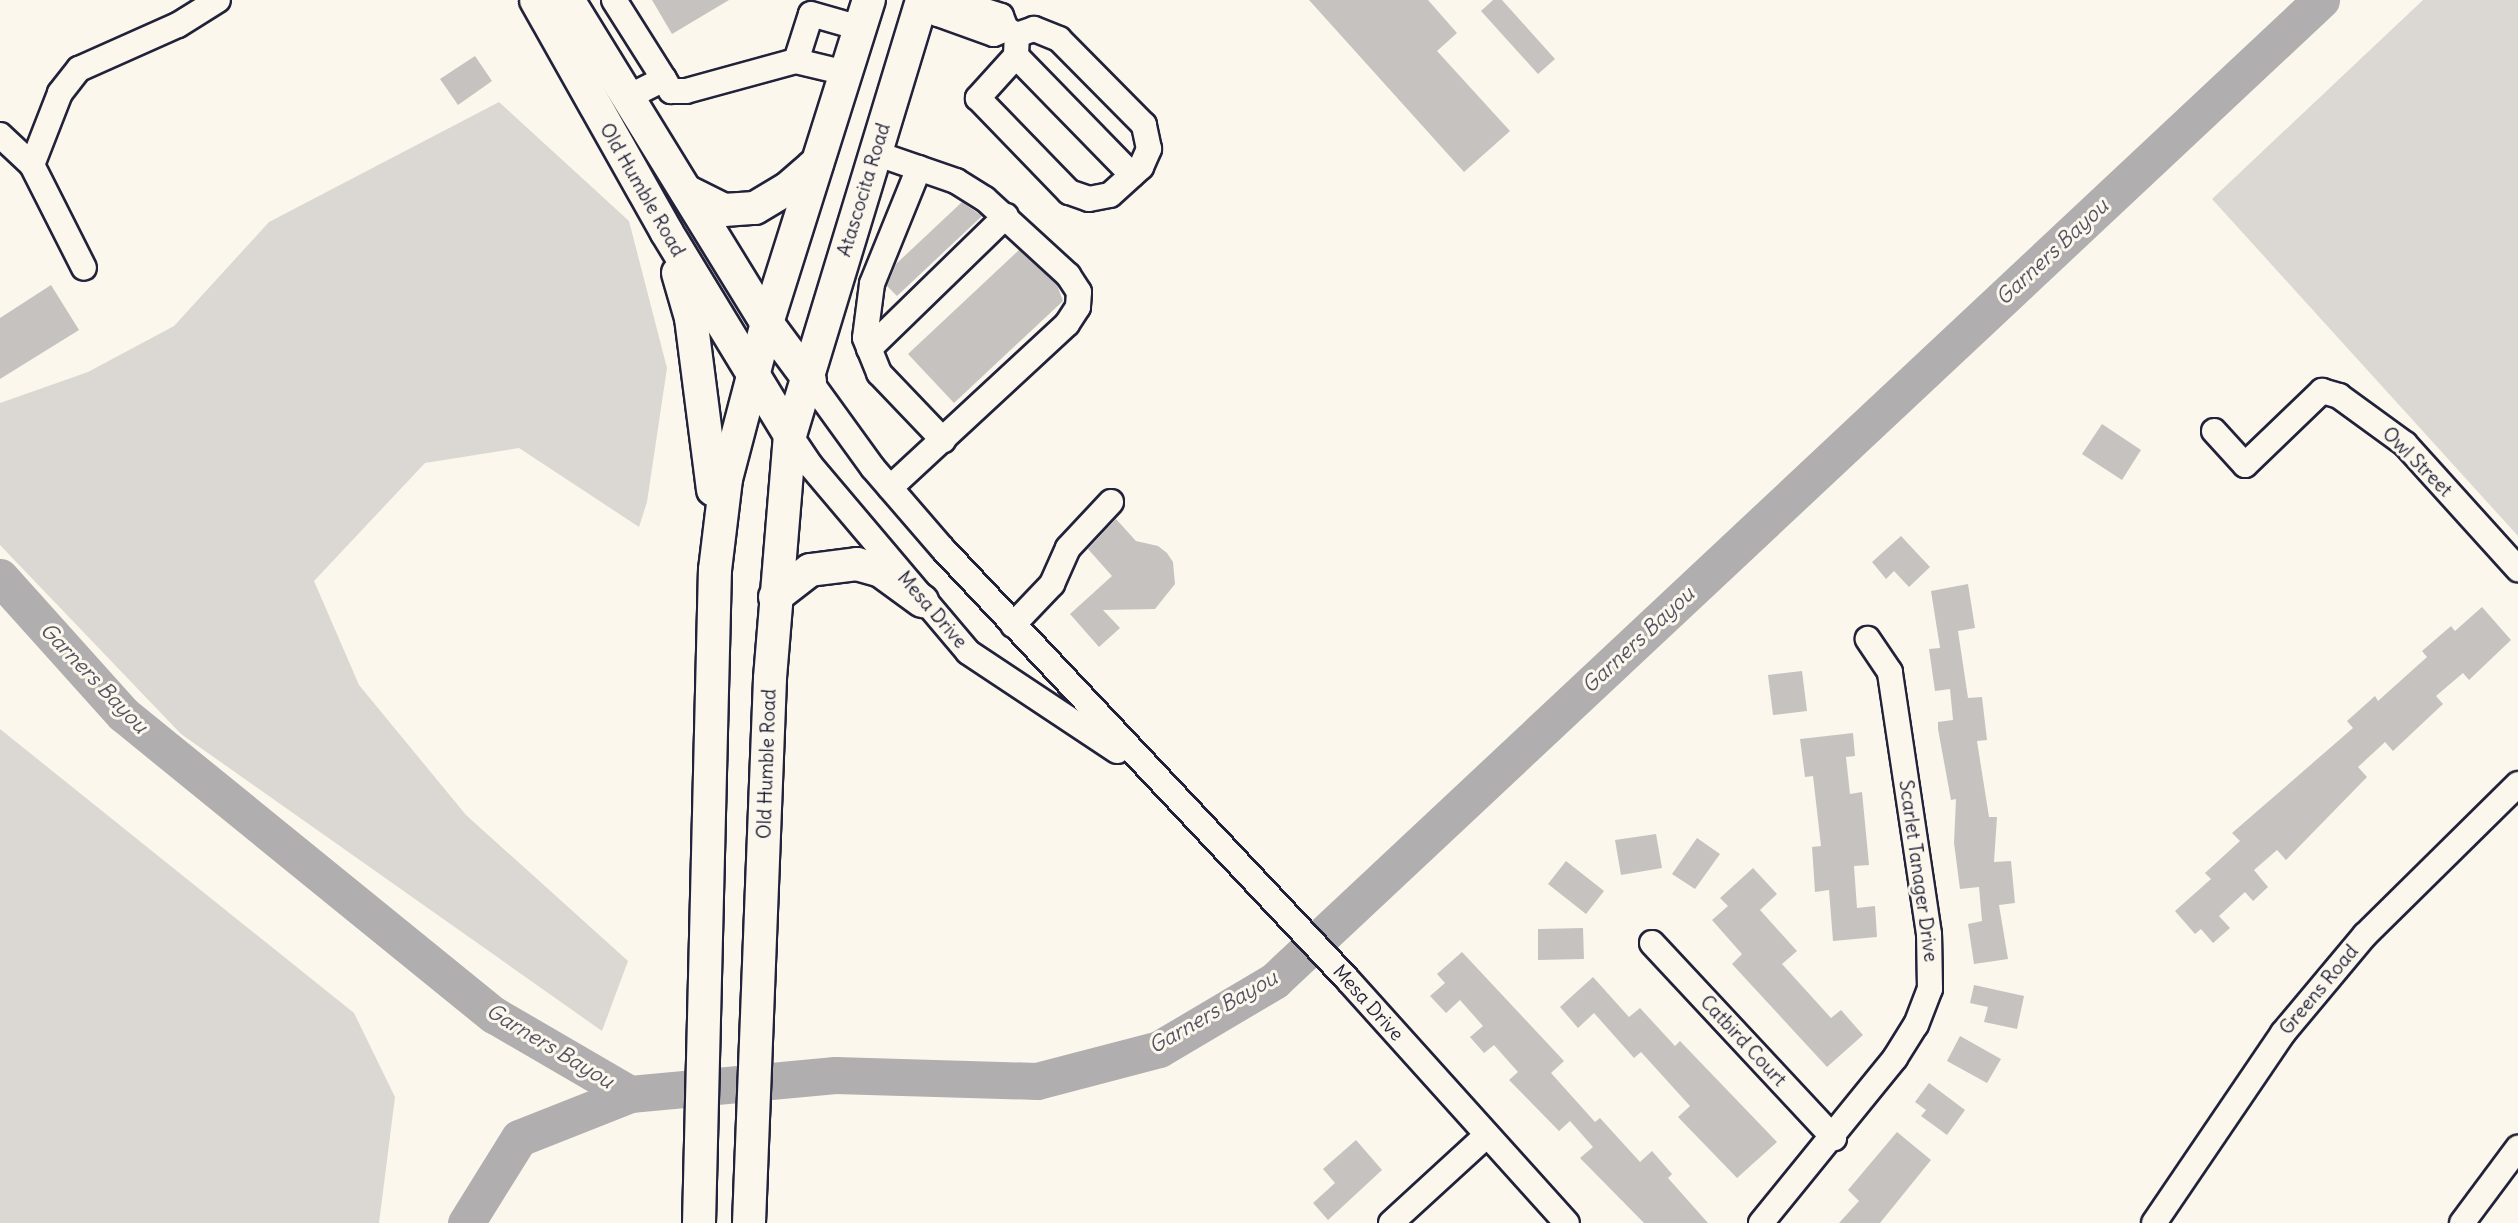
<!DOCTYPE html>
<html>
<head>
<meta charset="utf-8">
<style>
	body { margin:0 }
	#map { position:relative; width:2518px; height:1223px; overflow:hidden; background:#fbf7ec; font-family:Delius,sans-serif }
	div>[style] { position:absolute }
	.green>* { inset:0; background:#dbd8d3 }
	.river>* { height:37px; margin:-18.5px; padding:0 18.5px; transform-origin:18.5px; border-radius:18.5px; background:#b1aeb0 }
	.building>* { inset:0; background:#c6c2c0 }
	.roads { filter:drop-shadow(2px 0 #22223b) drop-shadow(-2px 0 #22223b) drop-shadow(0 2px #22223b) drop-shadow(0 -2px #22223b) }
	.minor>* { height:24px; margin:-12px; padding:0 12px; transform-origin:12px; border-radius:12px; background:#fbf7ec }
	.major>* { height:32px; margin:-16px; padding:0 16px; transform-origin:16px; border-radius:16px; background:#fbf7ec }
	span { translate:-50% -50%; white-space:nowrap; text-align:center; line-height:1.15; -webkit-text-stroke:6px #fbf7ec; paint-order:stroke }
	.street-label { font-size:19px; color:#22223b }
	.water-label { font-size:21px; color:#545364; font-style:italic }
</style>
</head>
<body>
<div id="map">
	<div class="green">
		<i style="clip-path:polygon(2423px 0,2518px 0,2518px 536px,2212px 199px)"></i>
		<i style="clip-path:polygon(499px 102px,629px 221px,667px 368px,647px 502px,639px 527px,519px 448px,425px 463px,314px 581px,359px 685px,466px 815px,628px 961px,602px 1031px,181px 734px,0 545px,0 403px,88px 372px,174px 326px,269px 222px)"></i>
		<i style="clip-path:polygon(0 729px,354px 1013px,395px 1097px,379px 1223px,0 1223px)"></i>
	</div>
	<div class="river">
		<i style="left:0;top:577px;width:184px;rotate:48.1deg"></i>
		<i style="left:123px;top:714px;width:478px;rotate:39.1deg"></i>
		<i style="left:494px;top:1015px;width:157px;rotate:30.2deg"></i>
		<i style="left:630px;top:1094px;width:206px;rotate:-5.3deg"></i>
		<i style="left:835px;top:1075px;width:202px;rotate:1.7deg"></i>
		<i style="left:1037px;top:1081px;width:126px;rotate:-14.7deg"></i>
		<i style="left:1159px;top:1049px;width:134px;rotate:-30.6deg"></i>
		<i style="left:1274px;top:981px;width:1435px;rotate:-43.14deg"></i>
		<i style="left:466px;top:1223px;width:100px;rotate:-58.1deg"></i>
		<i style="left:519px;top:1138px;width:119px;rotate:-21.6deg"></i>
	</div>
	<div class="building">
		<i style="clip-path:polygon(652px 0,729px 0,672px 34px)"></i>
		<i style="clip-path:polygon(1309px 0,1428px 0,1457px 33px,1437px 51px,1510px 131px,1464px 172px)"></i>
		<i style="clip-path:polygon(1493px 0,1502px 0,1555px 59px,1538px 74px,1481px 11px)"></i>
		<i style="clip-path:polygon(475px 56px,492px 81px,458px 105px,440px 79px)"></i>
		<i style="clip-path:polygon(962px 202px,982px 216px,897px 296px,887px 286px,896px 264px)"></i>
		<i style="clip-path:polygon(1019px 250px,1057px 285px,1063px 301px,954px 403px,908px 354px)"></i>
		<i style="clip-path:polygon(51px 285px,79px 330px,0 379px,0 318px)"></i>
		<i style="clip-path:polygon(2102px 424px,2141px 450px,2122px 480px,2082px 454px)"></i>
		<i style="clip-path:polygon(1116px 519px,1136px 541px,1158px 546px,1167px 553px,1173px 562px,1175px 584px,1155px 609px,1103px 610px,1120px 628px,1099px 647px,1070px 614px,1112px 576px,1088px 549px)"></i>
		<i style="clip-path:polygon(1901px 536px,1930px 567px,1909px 587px,1894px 571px,1886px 579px,1872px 562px)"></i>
		<i style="clip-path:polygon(1968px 584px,1975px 628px,1958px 631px,1968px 698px,1982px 697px,1987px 740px,1977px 741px,1989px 817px,1997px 817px,1994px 862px,2011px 861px,2015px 903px,1999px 905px,2008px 959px,1974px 964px,1968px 924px,1982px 921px,1979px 887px,1960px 889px,1954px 843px,1956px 799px,1951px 800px,1938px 729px,1938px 722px,1953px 720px,1950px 689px,1935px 691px,1929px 649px,1940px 648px,1931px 591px)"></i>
		<i style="clip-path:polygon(2482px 607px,2511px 640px,2469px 680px,2463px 673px,2436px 696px,2443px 704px,2393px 751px,2385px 742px,2358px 767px,2367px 777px,2286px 860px,2277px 850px,2254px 870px,2268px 887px,2253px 901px,2245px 892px,2219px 916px,2230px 928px,2213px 943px,2201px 929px,2195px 934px,2175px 911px,2211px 879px,2205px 873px,2240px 841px,2232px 833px,2353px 728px,2347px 721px,2375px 696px,2378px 701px,2427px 657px,2422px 651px,2451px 626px,2455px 631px)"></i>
		<i style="clip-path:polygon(1802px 671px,1807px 711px,1773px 715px,1768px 675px)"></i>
		<i style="clip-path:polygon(1853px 733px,1855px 756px,1846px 757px,1850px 794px,1862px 792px,1869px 865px,1854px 866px,1857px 908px,1875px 906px,1877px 937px,1833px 941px,1829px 890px,1815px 892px,1812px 847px,1821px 846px,1813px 776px,1805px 777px,1800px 739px)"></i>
		<i style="clip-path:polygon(1656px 834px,1662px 868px,1621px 875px,1615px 840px)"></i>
		<i style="clip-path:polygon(1697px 838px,1720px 854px,1695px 889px,1672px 874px)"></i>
		<i style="clip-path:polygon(1566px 861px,1604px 891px,1586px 914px,1548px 884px)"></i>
		<i style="clip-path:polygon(1753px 868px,1777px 894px,1760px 910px,1797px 951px,1782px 964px,1831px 1018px,1841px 1010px,1863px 1035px,1827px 1067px,1732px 964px,1742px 954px,1712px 920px,1728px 906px,1720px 898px)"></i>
		<i style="clip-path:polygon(1583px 928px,1584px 959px,1538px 960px,1538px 929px)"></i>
		<i style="clip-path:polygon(1462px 952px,1564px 1061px,1551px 1073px,1595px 1122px,1600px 1118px,1640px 1162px,1652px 1151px,1672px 1174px,1668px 1178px,1708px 1223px,1644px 1223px,1580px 1158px,1593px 1147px,1570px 1121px,1559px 1131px,1509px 1080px,1518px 1072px,1494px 1045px,1484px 1053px,1470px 1037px,1483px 1026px,1460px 1000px,1446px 1013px,1430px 996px,1445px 983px,1437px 974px)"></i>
		<i style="clip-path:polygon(1593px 977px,1629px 1017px,1640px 1008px,1675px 1046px,1680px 1041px,1777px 1142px,1737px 1178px,1678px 1117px,1690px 1106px,1641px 1052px,1634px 1058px,1594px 1013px,1578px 1028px,1560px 1007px)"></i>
		<i style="clip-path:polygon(1974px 985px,2024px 996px,2017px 1029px,1984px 1022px,1988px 1007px,1970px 1003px)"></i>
		<i style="clip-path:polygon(1960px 1036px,2001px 1059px,1987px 1083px,1947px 1061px)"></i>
		<i style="clip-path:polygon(1929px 1083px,1965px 1110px,1947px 1135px,1921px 1116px,1926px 1110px,1915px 1102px)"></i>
		<i style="clip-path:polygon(1897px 1132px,1931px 1160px,1880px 1223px,1839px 1223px,1859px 1201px,1848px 1190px)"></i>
		<i style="clip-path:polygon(1356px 1140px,1382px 1170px,1328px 1220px,1313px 1203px,1335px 1183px,1323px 1169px)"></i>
	</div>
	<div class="roads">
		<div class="minor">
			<i style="left:614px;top:0;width:93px;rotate:57.7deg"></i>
			<i style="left:664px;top:79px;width:40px;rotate:153.4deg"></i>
			<i style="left:923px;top:0;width:21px;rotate:43deg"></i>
			<i style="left:938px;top:14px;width:59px;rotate:19.7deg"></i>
			<i style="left:994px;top:34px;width:13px;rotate:-23deg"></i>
			<i style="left:1006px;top:29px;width:14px;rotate:-111deg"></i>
			<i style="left:1001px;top:16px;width:52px;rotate:-162.3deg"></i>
			<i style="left:1006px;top:29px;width:13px;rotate:29deg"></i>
			<i style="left:1017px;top:35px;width:21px;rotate:93deg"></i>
			<i style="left:1016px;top:56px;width:57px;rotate:132.1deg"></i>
			<i style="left:978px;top:98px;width:131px;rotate:45.9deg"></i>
			<i style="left:1069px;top:192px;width:21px;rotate:19deg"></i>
			<i style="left:1089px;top:199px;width:21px;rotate:-11deg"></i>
			<i style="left:1110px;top:195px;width:42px;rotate:-42.1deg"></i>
			<i style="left:1141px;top:167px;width:20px;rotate:-66deg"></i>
			<i style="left:1149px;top:149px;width:25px;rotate:-102deg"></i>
			<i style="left:1144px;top:125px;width:121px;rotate:-134.7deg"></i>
			<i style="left:1059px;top:39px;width:27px;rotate:-158deg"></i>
			<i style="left:1034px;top:29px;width:18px;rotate:161deg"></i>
			<i style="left:1016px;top:56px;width:166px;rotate:45.7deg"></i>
			<i style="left:796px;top:61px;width:49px;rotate:-72.3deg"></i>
			<i style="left:811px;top:14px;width:51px;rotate:15.9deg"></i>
			<i style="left:664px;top:79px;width:14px;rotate:60deg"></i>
			<i style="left:671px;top:91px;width:15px"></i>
			<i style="left:686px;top:91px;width:114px;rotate:-15.3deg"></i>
			<i style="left:796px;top:61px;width:51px;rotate:13.5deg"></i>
			<i style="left:0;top:135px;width:44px;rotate:43.2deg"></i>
			<i style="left:32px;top:165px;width:115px;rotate:63.2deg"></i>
			<i style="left:875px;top:153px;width:86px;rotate:19.1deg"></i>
			<i style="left:956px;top:181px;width:34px;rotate:32deg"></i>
			<i style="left:985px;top:199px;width:113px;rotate:42.5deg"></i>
			<i style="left:1068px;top:275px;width:20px;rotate:57deg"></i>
			<i style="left:1079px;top:292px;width:15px;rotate:94deg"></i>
			<i style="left:1078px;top:307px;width:20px;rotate:123deg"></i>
			<i style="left:1067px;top:324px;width:241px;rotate:137.2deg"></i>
			<i style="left:32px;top:165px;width:77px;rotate:-68.7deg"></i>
			<i style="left:60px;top:93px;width:31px;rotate:-52deg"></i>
			<i style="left:79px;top:69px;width:108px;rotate:-24deg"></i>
			<i style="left:178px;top:25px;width:47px;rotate:-32deg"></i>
			<i style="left:919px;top:168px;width:125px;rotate:112.1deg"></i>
			<i style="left:872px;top:284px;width:54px;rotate:97.4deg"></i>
			<i style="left:865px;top:338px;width:38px;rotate:68deg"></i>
			<i style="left:879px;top:373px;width:93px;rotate:46.3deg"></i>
			<i style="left:869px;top:349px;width:191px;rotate:-44.2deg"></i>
			<i style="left:810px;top:381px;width:107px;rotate:54.1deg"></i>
			<i style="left:873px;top:468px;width:107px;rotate:49.2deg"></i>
			<i style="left:943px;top:549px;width:591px;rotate:46.78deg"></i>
			<i style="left:1348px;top:980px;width:327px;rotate:48deg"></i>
			<i style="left:2214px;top:431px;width:46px;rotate:47.6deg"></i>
			<i style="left:2245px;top:465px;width:107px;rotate:-43.9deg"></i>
			<i style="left:2322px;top:391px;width:18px;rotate:16deg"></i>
			<i style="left:2339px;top:396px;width:82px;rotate:36deg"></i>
			<i style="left:2405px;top:444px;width:169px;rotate:47.9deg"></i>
			<i style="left:790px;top:435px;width:37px;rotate:56deg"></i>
			<i style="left:811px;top:466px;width:243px;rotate:49.8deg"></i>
			<i style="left:968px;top:652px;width:179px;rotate:33.6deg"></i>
			<i style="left:1013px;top:625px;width:57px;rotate:-46.4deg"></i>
			<i style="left:1052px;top:584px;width:39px;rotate:-66deg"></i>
			<i style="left:1068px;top:548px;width:63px;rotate:-46.9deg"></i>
			<i style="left:1652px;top:943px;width:267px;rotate:47deg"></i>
			<i style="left:1391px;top:1223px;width:130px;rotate:-42.5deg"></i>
			<i style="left:1761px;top:1223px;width:213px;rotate:-50.9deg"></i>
			<i style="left:1895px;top:1058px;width:39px;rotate:-58deg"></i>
			<i style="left:1916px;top:1025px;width:39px;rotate:-69deg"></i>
			<i style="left:1930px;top:989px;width:55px;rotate:-91deg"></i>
			<i style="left:1929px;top:934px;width:265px;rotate:-98.5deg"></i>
			<i style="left:1890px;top:672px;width:40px;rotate:-124deg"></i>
			<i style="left:2154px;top:1223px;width:230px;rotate:-55.8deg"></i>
			<i style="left:2283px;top:1033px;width:128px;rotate:-50.1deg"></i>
			<i style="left:2365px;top:935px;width:215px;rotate:-44.6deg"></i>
			<i style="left:2462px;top:1223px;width:94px;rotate:-53.3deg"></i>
		</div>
		<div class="major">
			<i style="left:536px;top:0;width:265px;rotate:60.6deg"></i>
			<i style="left:666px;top:231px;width:239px;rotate:58.7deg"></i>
			<i style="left:568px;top:0;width:379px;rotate:58.4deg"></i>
			<i style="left:767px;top:323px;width:72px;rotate:53.4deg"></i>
			<i style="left:686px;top:191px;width:42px;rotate:26.6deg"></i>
			<i style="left:724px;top:210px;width:31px;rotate:-4deg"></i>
			<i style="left:755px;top:208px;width:37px;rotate:-31deg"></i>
			<i style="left:787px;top:189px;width:40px;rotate:-41deg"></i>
			<i style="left:678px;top:273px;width:47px;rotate:73.9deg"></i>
			<i style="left:691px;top:318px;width:173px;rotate:82.7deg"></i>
			<i style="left:775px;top:597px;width:44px;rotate:-37.6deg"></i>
			<i style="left:810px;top:570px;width:47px;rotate:-7.3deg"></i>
			<i style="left:857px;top:564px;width:25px;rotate:16deg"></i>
			<i style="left:881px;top:571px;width:51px;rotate:36.2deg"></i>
			<i style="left:699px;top:1223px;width:653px;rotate:-88.6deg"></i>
			<i style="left:715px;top:570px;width:92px;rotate:-83.1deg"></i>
			<i style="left:726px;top:479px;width:161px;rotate:-75.3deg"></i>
			<i style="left:767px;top:323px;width:339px;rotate:-72.5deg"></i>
			<i style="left:749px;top:1223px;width:545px;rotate:-87.79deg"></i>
			<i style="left:770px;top:678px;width:244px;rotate:-85.3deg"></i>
			<i style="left:790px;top:435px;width:455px;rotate:-73.1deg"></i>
		</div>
	</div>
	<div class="street-label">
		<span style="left:642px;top:190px;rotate:60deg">Old Humble Road</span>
		<span style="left:864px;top:190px;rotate:-73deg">Atascocita Road</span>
		<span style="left:2417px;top:462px;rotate:45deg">Owl Street</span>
		<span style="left:932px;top:610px;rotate:49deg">Mesa Drive</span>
		<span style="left:767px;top:764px;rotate:-88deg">Old Humble Road</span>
		<span style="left:1918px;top:871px;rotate:82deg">Scarlet Tanager Drive</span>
		<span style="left:2319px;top:990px;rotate:-50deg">Greens Road</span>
		<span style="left:1368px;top:1003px;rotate:48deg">Mesa Drive</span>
		<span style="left:1743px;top:1041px;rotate:47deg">Catbird Court</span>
	</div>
	<div class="water-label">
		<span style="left:2052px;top:252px;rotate:-43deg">Garners Bayou</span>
		<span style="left:1638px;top:640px;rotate:-43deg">Garners Bayou</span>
		<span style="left:94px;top:678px;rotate:46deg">Garners Bayou</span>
		<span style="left:1213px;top:1012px;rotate:-30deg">Garners Bayou</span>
		<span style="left:550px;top:1046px;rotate:31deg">Garners Bayou</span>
	</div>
</div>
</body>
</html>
